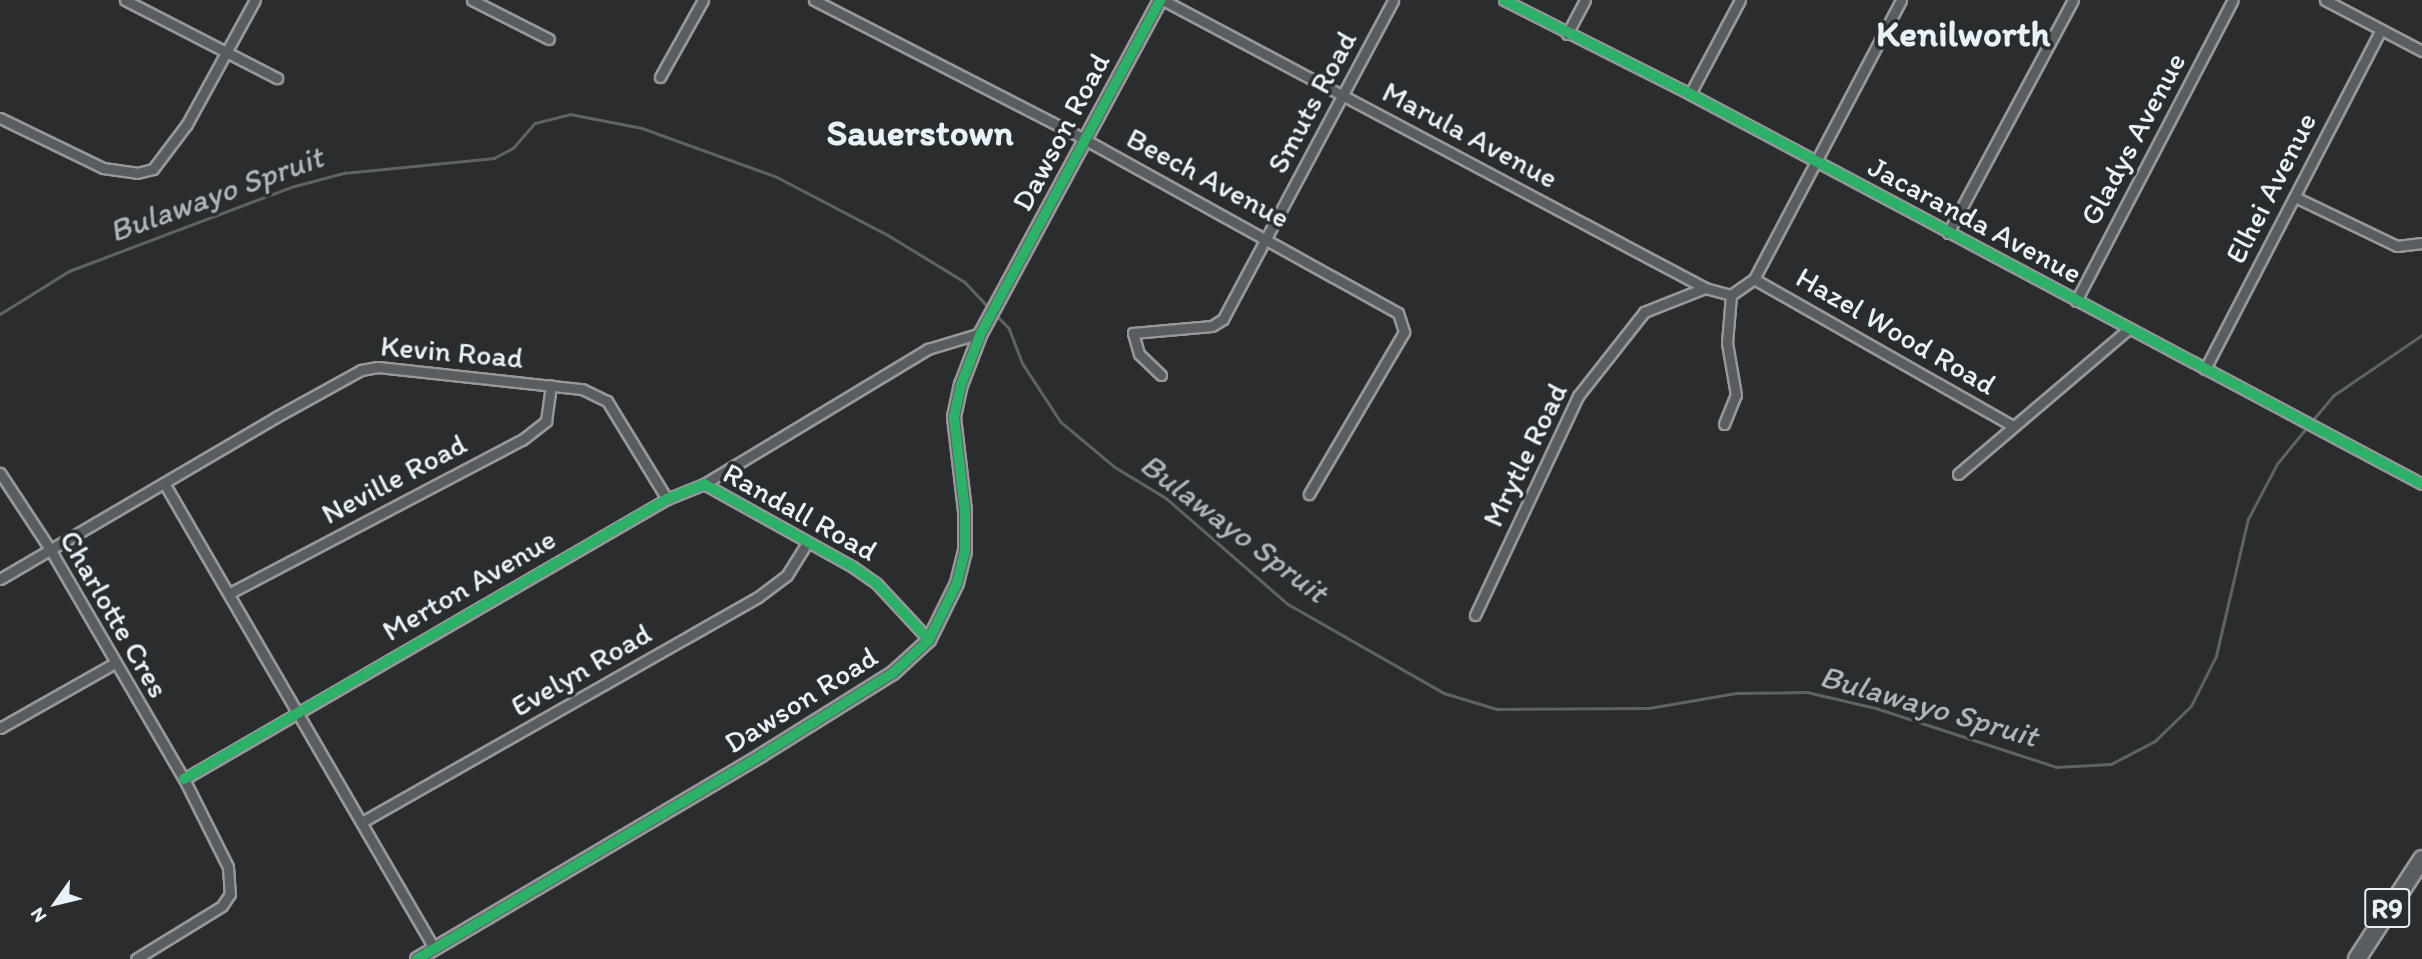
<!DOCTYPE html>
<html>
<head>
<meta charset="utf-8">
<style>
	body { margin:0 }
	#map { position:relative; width:2422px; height:959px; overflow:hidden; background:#2b2c2d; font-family:Itim,sans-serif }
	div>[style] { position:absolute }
	.stream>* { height:2.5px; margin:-1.25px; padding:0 1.25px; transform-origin:1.25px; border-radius:1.25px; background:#5e6365 }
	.roads { filter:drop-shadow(2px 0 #96989a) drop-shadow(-2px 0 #96989a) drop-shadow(0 2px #96989a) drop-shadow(0 -2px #96989a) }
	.street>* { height:9px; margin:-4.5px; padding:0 4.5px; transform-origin:4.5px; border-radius:4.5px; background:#5a5d60 }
	.secondary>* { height:12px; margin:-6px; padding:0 6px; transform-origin:6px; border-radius:6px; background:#5a5d60 }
	.highway>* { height:16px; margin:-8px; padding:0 8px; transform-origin:8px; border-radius:8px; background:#5a5d60 }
	.cycleway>* { height:10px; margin:-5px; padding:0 5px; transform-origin:5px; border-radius:5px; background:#2db169 }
	span { translate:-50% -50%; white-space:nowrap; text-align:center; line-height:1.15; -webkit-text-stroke:7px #2a2d2e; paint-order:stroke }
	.shield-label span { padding:2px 5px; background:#2a2d2e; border:2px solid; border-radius:5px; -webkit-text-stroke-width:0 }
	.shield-label { font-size:28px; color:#e8f1f8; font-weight:700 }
	.street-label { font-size:30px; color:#e8f1f8 }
	.water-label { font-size:32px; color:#acb3b9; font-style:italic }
	.district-label { font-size:37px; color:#e8f1f8; font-weight:700 }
	.north { position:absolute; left:21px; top:868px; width:70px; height:70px; -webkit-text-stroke:5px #2a2d2e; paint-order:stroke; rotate:236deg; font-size:19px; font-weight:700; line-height:28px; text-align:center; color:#e8f1f8 }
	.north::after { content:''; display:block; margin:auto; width:24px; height:32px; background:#e8f1f8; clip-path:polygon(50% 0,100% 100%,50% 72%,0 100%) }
</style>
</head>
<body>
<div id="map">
	<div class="stream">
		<i style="left:0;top:314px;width:81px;rotate:-31.9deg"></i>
		<i style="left:69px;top:271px;width:237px;rotate:-20.7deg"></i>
		<i style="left:291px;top:187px;width:55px;rotate:-14.8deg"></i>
		<i style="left:344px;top:173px;width:151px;rotate:-5.7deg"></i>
		<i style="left:494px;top:158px;width:21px;rotate:-28deg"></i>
		<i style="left:513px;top:148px;width:33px;rotate:-49deg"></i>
		<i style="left:535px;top:123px;width:36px;rotate:-14deg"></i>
		<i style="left:570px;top:114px;width:73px;rotate:11deg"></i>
		<i style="left:642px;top:128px;width:144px;rotate:19.9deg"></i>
		<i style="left:777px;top:177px;width:125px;rotate:27.6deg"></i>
		<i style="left:888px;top:235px;width:90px;rotate:31.4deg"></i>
		<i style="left:965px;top:282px;width:35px;rotate:47deg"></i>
		<i style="left:996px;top:315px;width:18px;rotate:45deg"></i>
		<i style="left:1009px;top:328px;width:39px;rotate:69deg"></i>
		<i style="left:1023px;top:364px;width:69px;rotate:56.8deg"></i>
		<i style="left:1061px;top:422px;width:70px;rotate:39.8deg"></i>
		<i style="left:1115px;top:467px;width:60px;rotate:31.3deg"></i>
		<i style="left:1166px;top:498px;width:162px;rotate:41deg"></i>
		<i style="left:1288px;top:604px;width:180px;rotate:29.7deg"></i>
		<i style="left:1444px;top:693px;width:55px;rotate:16.8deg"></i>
		<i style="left:1497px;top:709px;width:152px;rotate:-0.4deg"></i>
		<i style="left:1649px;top:708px;width:88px;rotate:-9.8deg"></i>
		<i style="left:1736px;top:693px;width:71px;rotate:-0.8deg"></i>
		<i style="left:1807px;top:692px;width:71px;rotate:13.1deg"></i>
		<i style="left:1876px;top:708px;width:189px;rotate:18.1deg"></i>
		<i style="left:2056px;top:767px;width:55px;rotate:-3.1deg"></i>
		<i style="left:2111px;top:764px;width:50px;rotate:-27.6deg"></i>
		<i style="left:2155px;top:741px;width:50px;rotate:-44.2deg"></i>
		<i style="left:2191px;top:706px;width:56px;rotate:-63.4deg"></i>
		<i style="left:2216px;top:656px;width:141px;rotate:-76.9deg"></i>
		<i style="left:2248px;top:519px;width:62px;rotate:-62.2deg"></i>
		<i style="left:2277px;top:464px;width:49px;rotate:-50.8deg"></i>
		<i style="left:2312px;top:421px;width:34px;rotate:-50deg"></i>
		<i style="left:2334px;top:395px;width:107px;rotate:-34.3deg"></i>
	</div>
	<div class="roads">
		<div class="street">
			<i style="left:125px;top:0;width:171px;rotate:27.2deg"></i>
			<i style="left:472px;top:0;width:86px;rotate:26.9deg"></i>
			<i style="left:814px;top:0;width:304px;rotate:27.2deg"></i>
			<i style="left:1084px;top:139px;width:359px;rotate:29deg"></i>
			<i style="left:1398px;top:313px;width:20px;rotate:72deg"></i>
			<i style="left:1404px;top:332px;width:188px;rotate:120.4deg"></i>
			<i style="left:1163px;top:0;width:614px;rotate:27.98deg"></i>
			<i style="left:1705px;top:288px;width:27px;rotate:15deg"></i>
			<i style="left:1731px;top:295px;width:28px;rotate:-35deg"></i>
			<i style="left:1754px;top:279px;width:315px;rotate:-62.2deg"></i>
			<i style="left:1504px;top:0;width:208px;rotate:26.8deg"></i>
			<i style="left:1690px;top:94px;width:829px;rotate:28.05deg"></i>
			<i style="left:2325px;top:0;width:110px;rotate:27.7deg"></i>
			<i style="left:1567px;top:34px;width:38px;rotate:-62deg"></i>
			<i style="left:660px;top:77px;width:88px;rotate:-60.8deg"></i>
			<i style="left:1690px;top:94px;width:106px;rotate:-62deg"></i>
			<i style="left:0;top:118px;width:114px;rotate:25.9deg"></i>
			<i style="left:103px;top:168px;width:34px;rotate:8deg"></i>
			<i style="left:137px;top:173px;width:16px;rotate:-14deg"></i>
			<i style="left:153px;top:169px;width:56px;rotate:-52.9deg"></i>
			<i style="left:187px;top:124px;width:141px;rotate:-61.3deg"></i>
			<i style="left:2295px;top:197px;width:113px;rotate:25.7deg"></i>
			<i style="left:2397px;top:246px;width:25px;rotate:-7deg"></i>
			<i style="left:1948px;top:233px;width:264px;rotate:-61.8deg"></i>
			<i style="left:1754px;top:279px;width:298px;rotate:29.6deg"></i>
			<i style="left:2076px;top:301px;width:339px;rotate:-62.5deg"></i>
			<i style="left:2205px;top:369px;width:382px;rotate:-62.6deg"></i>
			<i style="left:1161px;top:375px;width:30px;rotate:-136deg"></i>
			<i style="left:1139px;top:354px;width:22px;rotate:-106deg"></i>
			<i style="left:1133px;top:333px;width:79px;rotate:-5.1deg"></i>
			<i style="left:1212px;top:326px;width:13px;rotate:-32deg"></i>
			<i style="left:1223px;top:319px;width:361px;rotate:-61.9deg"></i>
			<i style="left:1724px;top:424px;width:31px;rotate:-68deg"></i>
			<i style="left:1736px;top:395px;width:53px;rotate:-99.8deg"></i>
			<i style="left:1727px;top:343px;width:48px;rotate:-85.2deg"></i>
			<i style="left:0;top:473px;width:91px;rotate:56.7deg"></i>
			<i style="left:50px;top:549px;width:266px;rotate:59.8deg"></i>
			<i style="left:184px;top:779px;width:98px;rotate:63.4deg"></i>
			<i style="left:228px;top:867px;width:27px;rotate:86deg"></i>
			<i style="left:230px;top:894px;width:14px;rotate:124deg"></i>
			<i style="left:222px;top:906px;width:101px;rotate:148.4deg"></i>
			<i style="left:1958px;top:474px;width:222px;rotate:-40.4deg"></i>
			<i style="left:164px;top:483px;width:538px;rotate:59.86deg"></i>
			<i style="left:704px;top:484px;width:262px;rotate:-31.1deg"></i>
			<i style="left:928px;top:349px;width:55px;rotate:-16.8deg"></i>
			<i style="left:0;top:579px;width:320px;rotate:-30.4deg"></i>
			<i style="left:276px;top:417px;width:97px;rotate:-28.9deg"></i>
			<i style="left:361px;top:370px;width:17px;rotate:-10deg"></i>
			<i style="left:378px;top:367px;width:205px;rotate:6.2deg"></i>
			<i style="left:582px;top:389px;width:28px;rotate:26deg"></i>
			<i style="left:607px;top:401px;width:115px;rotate:58.5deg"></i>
			<i style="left:230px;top:593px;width:330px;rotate:-27.7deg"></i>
			<i style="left:522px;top:440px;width:31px;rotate:-38deg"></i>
			<i style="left:546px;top:421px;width:36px;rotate:-82deg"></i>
			<i style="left:1475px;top:615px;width:242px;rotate:-64.8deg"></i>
			<i style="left:1578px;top:396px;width:107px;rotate:-51.8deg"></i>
			<i style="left:1644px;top:312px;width:66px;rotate:-21.5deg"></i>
			<i style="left:0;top:728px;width:130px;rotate:-29.5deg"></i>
			<i style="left:184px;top:779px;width:558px;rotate:-30.1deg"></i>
			<i style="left:667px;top:499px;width:40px;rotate:-22deg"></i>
			<i style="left:704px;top:484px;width:171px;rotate:29.1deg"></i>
			<i style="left:853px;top:567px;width:29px;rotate:35deg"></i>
			<i style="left:877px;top:584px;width:76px;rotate:47.1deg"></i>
			<i style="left:362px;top:822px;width:455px;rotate:-29.6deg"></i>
			<i style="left:758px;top:597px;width:36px;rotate:-37deg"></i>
			<i style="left:787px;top:575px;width:39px;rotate:-58deg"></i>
		</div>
		<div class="secondary">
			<i style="left:417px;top:959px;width:399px;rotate:-30.6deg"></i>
			<i style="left:760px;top:756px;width:157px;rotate:-32deg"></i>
			<i style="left:893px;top:673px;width:49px;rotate:-42.5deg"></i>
			<i style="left:929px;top:640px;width:64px;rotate:-63.8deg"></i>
			<i style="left:957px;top:583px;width:32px;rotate:-76deg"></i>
			<i style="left:965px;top:552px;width:41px;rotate:-90deg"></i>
			<i style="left:965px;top:511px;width:95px;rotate:-96.7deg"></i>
			<i style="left:954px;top:417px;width:33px;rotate:-78deg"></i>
			<i style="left:961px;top:385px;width:56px;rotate:-69deg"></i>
			<i style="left:981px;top:333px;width:378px;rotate:-61.7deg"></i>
		</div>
		<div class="highway">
			<i style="left:2357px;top:959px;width:119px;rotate:-57deg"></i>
		</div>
	</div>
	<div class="cycleway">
		<i style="left:1504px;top:0;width:208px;rotate:26.8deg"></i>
		<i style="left:1690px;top:94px;width:829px;rotate:28.05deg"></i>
		<i style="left:184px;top:779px;width:558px;rotate:-30.1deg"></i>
		<i style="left:667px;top:499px;width:40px;rotate:-22deg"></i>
		<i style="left:704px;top:484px;width:171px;rotate:29.1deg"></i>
		<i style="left:853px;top:567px;width:29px;rotate:35deg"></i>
		<i style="left:877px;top:584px;width:76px;rotate:47.1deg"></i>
		<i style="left:417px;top:959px;width:399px;rotate:-30.6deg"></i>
		<i style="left:760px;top:756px;width:157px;rotate:-32deg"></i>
		<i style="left:893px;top:673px;width:49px;rotate:-42.5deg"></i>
		<i style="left:929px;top:640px;width:64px;rotate:-63.8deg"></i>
		<i style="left:957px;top:583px;width:32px;rotate:-76deg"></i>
		<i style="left:965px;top:552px;width:41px;rotate:-90deg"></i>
		<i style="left:965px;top:511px;width:95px;rotate:-96.7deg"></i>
		<i style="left:954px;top:417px;width:33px;rotate:-78deg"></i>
		<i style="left:961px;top:385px;width:56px;rotate:-69deg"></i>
		<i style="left:981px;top:333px;width:378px;rotate:-61.7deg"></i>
	</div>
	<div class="shield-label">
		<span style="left:2387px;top:908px">R9</span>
	</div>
	<div class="street-label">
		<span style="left:1312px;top:102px;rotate:-62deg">Smuts Road</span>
		<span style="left:1061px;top:132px;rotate:-62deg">Dawson Road</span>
		<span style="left:1470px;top:135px;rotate:28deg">Marula Avenue</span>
		<span style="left:2133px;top:139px;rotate:-62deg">Gladys Avenue</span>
		<span style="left:1208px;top:178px;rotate:28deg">Beech Avenue</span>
		<span style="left:2271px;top:188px;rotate:-63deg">Elhei Avenue</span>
		<span style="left:1975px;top:220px;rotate:28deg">Jacaranda Avenue</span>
		<span style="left:1896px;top:331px;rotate:30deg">Hazel Wood Road</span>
		<span style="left:452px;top:352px;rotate:5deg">Kevin Road</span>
		<span style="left:1525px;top:455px;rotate:-64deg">Mrytle Road</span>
		<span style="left:394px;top:479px;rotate:-28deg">Neville Road</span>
		<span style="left:800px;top:512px;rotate:29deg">Randall Road</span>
		<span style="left:469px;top:585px;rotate:-30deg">Merton Avenue</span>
		<span style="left:114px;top:614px;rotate:60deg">Charlotte Cres</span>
		<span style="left:581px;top:670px;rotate:-30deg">Evelyn Road</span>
		<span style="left:801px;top:700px;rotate:-32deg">Dawson Road</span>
	</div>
	<div class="water-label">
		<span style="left:216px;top:194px;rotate:-20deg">Bulawayo Spruit</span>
		<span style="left:1234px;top:528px;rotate:37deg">Bulawayo Spruit</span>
		<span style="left:1929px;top:706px;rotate:16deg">Bulawayo Spruit</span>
	</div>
	<div class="district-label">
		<span style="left:1963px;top:33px">Kenilworth</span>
		<span style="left:920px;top:132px">Sauerstown</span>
	</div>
	<div class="north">N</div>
</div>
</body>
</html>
